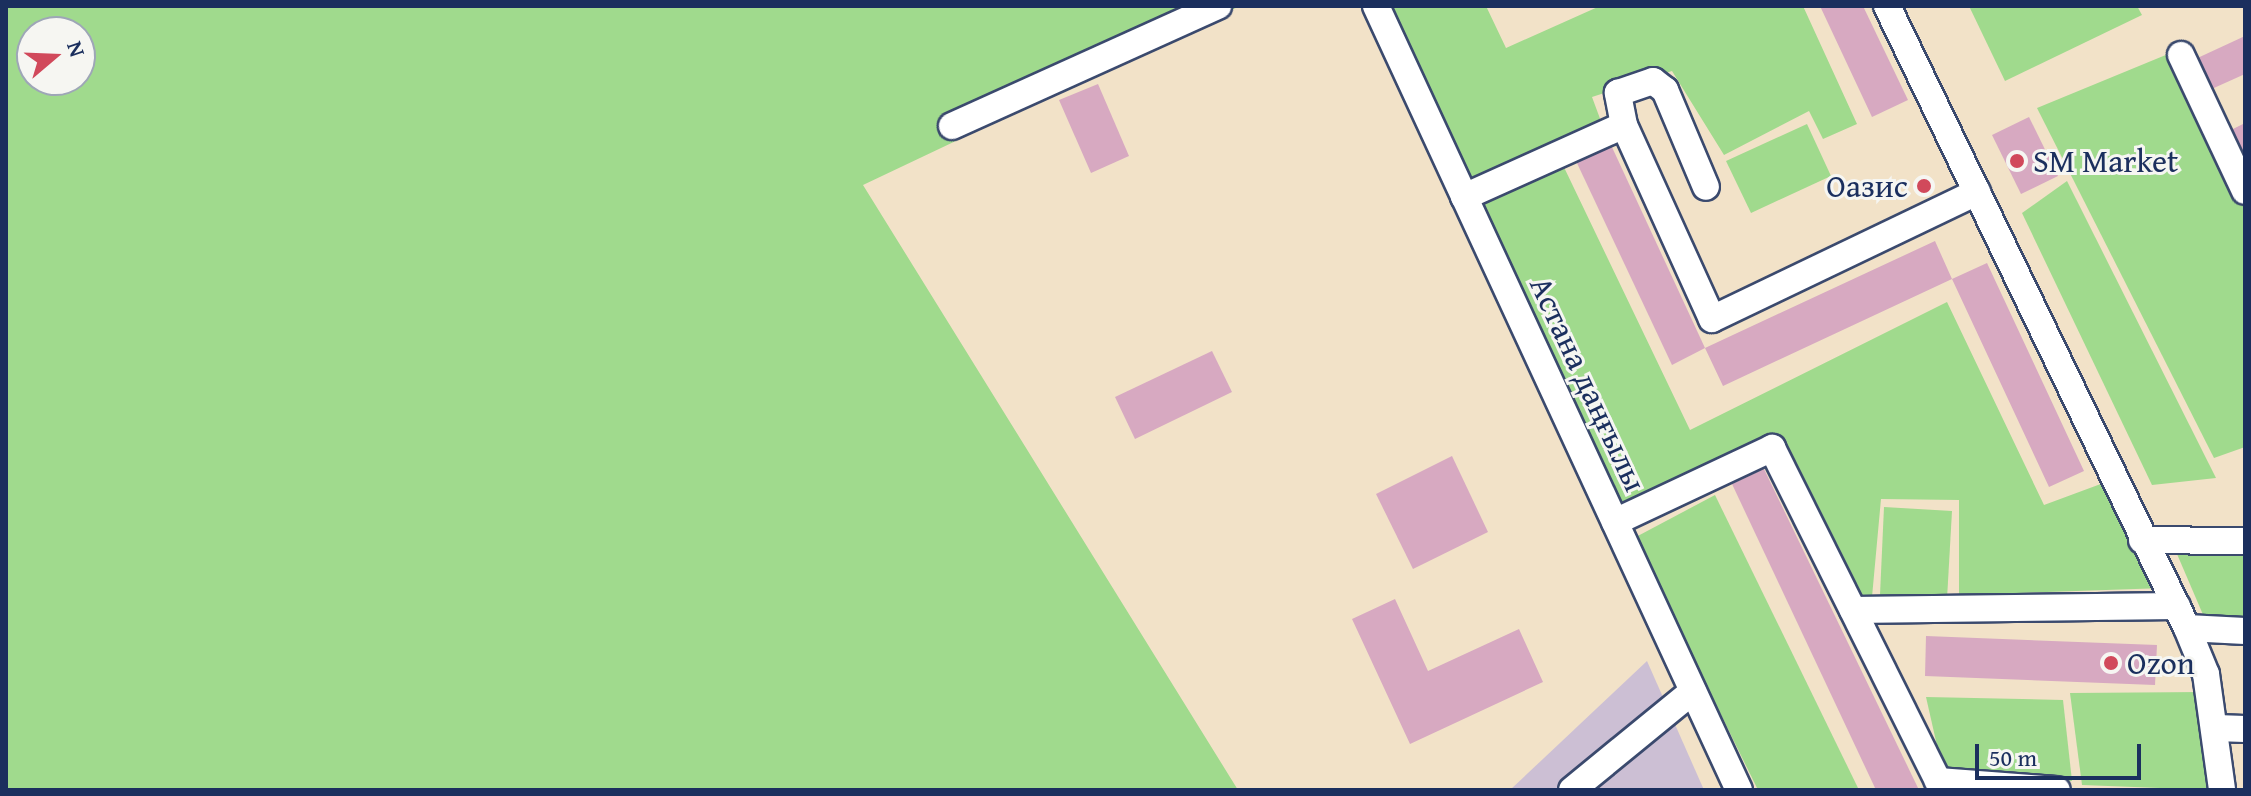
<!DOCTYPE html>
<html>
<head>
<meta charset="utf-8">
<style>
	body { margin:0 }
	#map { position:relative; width:2251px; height:796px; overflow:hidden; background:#f2e2c8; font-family:"Gentium Book Plus",serif }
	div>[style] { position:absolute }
	.industrial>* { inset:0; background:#ccbfd4 }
	.green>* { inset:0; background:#a0da8d }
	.building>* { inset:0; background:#d7a9c1 }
	.roads { filter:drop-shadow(2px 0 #3b4a6e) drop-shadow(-2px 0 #3b4a6e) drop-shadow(0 2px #3b4a6e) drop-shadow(0 -2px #3b4a6e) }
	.minor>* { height:26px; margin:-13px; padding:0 13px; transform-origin:13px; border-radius:13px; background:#fff }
	.dots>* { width:22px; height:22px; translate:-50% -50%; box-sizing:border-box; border:4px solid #f6f6f2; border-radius:50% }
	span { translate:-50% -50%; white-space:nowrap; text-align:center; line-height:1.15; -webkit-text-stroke:6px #f6f6f2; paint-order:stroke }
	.poi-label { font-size:32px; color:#1b2f5e }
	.left { translate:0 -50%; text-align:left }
	.right { translate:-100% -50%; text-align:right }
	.street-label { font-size:32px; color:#1b2f5e }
	.frame { position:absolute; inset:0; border:8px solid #1b2f5e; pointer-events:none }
	.north { position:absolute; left:16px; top:16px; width:80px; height:80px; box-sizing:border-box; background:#f6f6f2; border:2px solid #9ea6b7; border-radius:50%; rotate:71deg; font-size:22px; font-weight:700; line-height:32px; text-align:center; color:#1b2f5e }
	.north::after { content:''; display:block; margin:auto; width:28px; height:36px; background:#d1495b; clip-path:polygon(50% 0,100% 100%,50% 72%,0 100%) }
	.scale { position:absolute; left:1975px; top:744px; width:166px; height:36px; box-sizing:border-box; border:4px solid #1b2f5e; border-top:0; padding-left:10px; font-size:24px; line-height:28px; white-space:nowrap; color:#1b2f5e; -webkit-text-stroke:6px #f6f6f2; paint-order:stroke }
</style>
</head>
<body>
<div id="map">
	<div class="industrial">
		<i style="clip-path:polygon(1647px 661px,1704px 790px,1510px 790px)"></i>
	</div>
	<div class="green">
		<i style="clip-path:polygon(evenodd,6px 6px,1240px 6px,863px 185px,1238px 790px,6px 790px,6px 6px,32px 32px,80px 32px,80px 80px,32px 80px,32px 32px)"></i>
		<i style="clip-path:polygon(1386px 6px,1486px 6px,1506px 48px,1600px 6px,1803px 6px,1857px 124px,1823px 139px,1809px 111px,1724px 155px,1672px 71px,1592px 97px,1602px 124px,1468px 180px)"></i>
		<i style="clip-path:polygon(1969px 6px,2137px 6px,2142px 15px,2005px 81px)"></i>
		<i style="clip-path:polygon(2173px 52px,2245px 206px,2245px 447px,2214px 458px,2037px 108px)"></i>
		<i style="clip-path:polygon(1807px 124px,1831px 176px,1751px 213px,1726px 161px)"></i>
		<i style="clip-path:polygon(1561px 161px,1690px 430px,1947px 302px,2044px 505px,2125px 475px,2165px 588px,1959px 595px,1959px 500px,1881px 499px,1872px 597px,1859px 600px,1773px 438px,1620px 508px,1480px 206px)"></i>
		<i style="clip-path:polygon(2067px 181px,2216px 478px,2152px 485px,2022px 213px)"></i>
		<i style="clip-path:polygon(1715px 495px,1859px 790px,1758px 790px,1634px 538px)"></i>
		<i style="clip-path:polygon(1884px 507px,1952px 511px,1947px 599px,1880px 595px)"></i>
		<i style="clip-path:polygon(2168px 533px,2245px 538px,2245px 620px,2204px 617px)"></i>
		<i style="clip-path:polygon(2203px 692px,2212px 790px,2082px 785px,2070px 693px)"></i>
		<i style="clip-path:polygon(1926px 697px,2063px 700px,2072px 781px,1943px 772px)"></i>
	</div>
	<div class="building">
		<i style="clip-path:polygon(1820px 6px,1863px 6px,1908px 100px,1872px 117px)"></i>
		<i style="clip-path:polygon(2245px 36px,2245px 74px,2205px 92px,2191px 61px)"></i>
		<i style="clip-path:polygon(1098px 84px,1129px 156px,1091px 173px,1059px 100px)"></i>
		<i style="clip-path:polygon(2029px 117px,2058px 176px,2021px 194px,1992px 135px)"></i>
		<i style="clip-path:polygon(2245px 123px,2245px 161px,2231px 130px)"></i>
		<i style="clip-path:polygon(1611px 145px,1705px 348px,1672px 365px,1576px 161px)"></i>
		<i style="clip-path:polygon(1935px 241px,1952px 279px,1987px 263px,2084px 471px,2049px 487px,1952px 279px,1723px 386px,1705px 348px)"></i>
		<i style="clip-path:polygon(1212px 351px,1232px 392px,1135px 439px,1115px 397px)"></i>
		<i style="clip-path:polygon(1452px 456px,1488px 532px,1413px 569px,1376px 494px)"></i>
		<i style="clip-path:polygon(1764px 469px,1919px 790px,1876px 790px,1732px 484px)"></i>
		<i style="clip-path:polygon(1395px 599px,1428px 671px,1519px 629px,1543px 682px,1410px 744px,1352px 619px)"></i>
		<i style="clip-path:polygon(1926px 636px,2157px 645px,2155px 685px,1925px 676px)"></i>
	</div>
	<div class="roads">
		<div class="minor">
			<i style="left:1376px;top:6px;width:864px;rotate:65.16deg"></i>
			<i style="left:1887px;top:6px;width:691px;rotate:64.25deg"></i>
			<i style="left:2187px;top:628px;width:50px;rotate:67.6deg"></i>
			<i style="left:2206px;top:674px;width:117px;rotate:82.1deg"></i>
			<i style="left:2181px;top:55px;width:150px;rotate:64.8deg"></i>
			<i style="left:1624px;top:125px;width:33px;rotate:-101deg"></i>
			<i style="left:1618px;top:93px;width:37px;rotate:-19deg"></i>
			<i style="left:1653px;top:81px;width:15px;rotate:37deg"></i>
			<i style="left:1665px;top:90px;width:105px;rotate:67.1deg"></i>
			<i style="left:952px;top:126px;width:292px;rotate:-24.3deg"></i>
			<i style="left:1464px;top:197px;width:175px;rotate:-24.2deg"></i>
			<i style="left:1624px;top:125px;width:213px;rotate:65.6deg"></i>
			<i style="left:1712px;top:319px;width:294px;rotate:-25.6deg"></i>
			<i style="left:1615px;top:522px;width:174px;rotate:-25.2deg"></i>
			<i style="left:1772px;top:448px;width:372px;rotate:63.5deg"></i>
			<i style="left:1938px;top:781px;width:119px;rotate:4.3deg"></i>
			<i style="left:2142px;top:540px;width:103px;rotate:0.6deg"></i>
			<i style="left:1853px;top:610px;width:324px;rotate:-0.7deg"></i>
			<i style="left:2187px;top:628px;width:58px;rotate:3deg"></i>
			<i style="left:2216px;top:728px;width:29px;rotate:2deg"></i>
			<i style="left:1572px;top:790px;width:156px;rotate:-39.3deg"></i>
		</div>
	</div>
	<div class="dots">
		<i style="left:2017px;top:161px;background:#d1495b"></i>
		<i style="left:1924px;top:186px;background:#d1495b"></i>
		<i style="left:2111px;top:663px;background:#d1495b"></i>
	</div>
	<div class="poi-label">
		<span class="left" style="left:2033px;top:161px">SM Market</span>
		<span class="right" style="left:1908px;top:186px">Оазис</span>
		<span class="left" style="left:2127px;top:663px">Ozon</span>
	</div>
	<div class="street-label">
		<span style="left:1588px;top:384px;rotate:65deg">Астана даңғылы</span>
	</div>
	<div class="frame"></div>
	<div class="north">N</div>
	<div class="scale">50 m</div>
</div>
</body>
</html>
